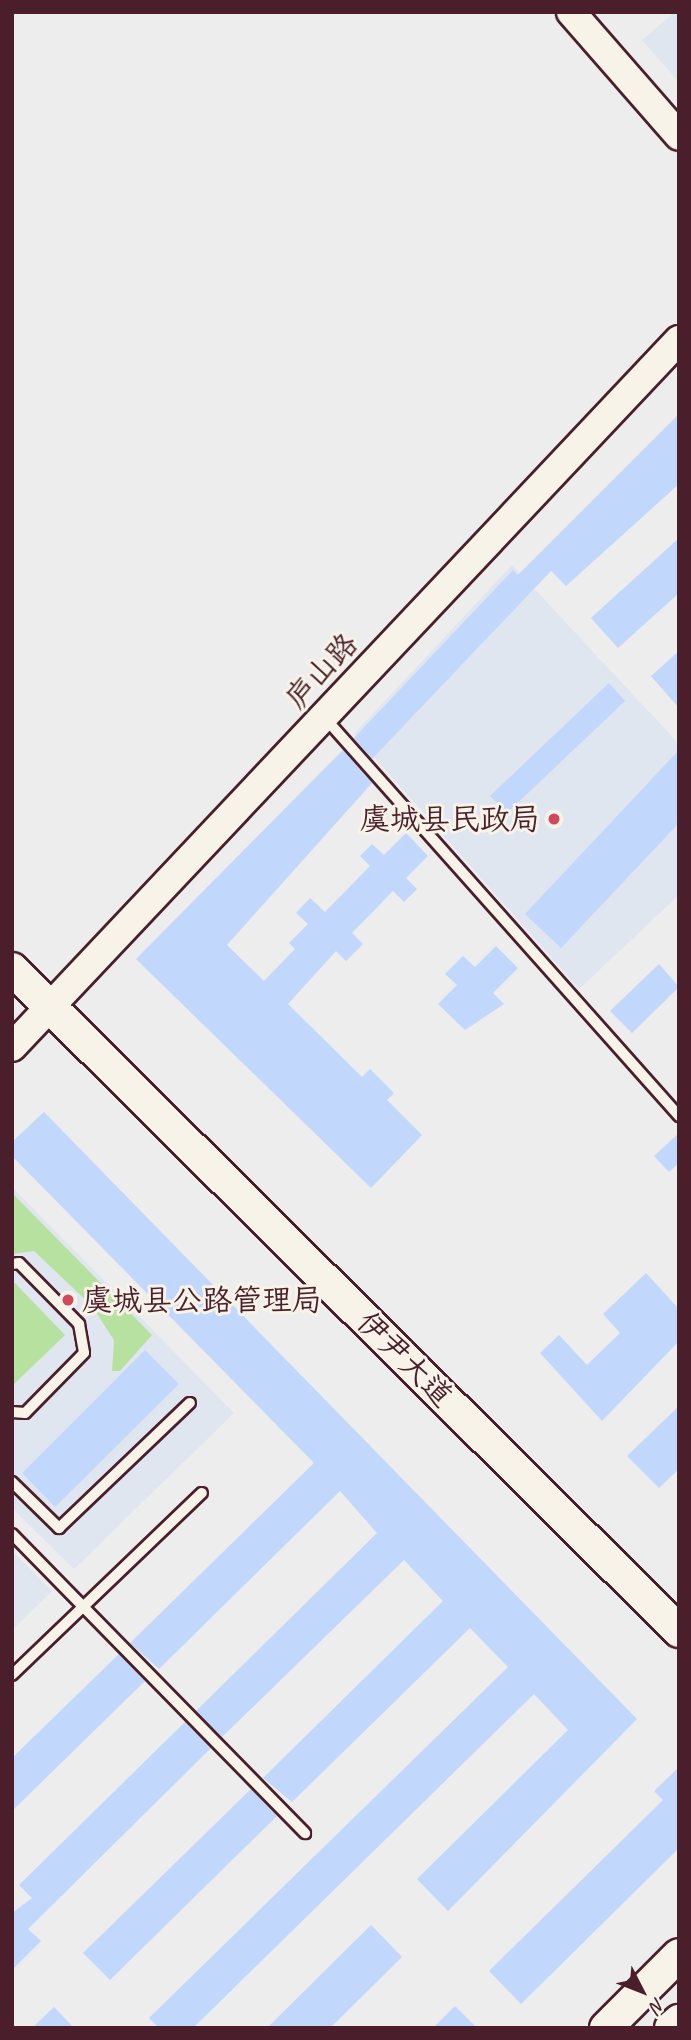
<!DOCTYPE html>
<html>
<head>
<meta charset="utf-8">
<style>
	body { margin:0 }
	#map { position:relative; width:691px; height:2040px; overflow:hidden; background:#ecedec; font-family:Caveat,"LXGW WenKai TC",sans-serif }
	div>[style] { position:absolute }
	.built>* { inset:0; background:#dfe6f0 }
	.green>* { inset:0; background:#b6e19e }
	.building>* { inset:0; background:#c1d7fb }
	.roads { filter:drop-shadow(2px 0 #4a1f2b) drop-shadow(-2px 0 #4a1f2b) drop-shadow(0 2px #4a1f2b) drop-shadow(0 -2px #4a1f2b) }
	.lane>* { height:10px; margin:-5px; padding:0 5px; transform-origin:5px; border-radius:5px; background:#f7f3e8 }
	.secondary>* { height:28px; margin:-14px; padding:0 14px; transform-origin:14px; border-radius:14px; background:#f7f3e8 }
	.primary>* { height:32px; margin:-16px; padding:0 16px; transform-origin:16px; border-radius:16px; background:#f7f3e8 }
	.dots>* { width:19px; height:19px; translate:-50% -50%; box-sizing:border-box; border:4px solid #f7f3e8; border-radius:50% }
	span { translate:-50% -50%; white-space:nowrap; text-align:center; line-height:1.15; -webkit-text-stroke:6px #f7f3e8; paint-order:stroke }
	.street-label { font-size:30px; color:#4a1f2b }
	.poi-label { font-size:30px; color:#4a1f2b }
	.right { translate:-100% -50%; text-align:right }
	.left { translate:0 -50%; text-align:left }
	.frame { position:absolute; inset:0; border:14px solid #4a1f2b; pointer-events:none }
	.north { position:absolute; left:607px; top:1956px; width:70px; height:70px; -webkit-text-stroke:5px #f7f3e8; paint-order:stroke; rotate:132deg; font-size:19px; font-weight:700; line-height:28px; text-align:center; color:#4a1f2b }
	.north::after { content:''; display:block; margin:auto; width:24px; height:32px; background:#4a1f2b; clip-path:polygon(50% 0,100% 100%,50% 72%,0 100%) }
</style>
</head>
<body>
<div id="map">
	<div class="built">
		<i style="clip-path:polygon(675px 12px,679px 12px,679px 82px,642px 40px)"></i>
		<i style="clip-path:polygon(512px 565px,679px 744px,679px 895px,579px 989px,354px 734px)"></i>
		<i style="clip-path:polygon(12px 1187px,234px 1413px,74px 1569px,12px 1508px)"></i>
		<i style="clip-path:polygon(12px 1551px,52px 1591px,12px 1630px)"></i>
	</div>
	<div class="green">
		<i style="clip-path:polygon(12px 1193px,152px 1335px,120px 1371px,112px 1371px,114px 1340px,92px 1306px,34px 1251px,12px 1254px)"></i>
		<i style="clip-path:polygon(12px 1280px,65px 1335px,12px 1386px)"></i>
	</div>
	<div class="building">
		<i style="clip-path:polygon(679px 414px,679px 484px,566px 586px,551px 571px,372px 759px,354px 738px,513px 570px,518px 575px)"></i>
		<i style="clip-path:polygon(679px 538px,679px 593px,618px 648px,591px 618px)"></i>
		<i style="clip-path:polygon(679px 651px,679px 708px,651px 676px)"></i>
		<i style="clip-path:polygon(609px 683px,625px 701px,507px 813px,490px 796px)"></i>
		<i style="clip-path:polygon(343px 750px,372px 783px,227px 945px,264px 981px,295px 949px,289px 943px,308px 924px,296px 913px,310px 898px,325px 912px,370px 866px,360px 856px,372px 844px,384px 855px,406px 833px,428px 856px,406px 878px,417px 889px,404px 902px,393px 891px,352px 933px,363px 944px,346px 961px,336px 951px,288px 1004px,362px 1077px,370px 1069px,394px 1093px,387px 1100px,422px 1135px,371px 1188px,136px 959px)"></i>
		<i style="clip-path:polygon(679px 750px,679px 823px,561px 948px,525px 914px)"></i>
		<i style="clip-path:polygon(496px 946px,518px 968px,493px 993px,504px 1004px,465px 1030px,438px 1004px,457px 985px,445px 974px,463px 956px,475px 967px)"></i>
		<i style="clip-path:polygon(659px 964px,679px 987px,632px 1033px,610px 1011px)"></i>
		<i style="clip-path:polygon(44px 1112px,637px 1719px,448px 1911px,417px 1879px,568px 1730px,534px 1694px,193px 2028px,159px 2028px,149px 2018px,508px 1667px,470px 1628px,292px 1802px,263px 1778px,443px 1601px,404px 1560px,222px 1737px,196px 1711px,377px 1533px,340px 1491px,159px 1669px,130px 1643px,314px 1463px,12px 1156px,12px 1142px)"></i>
		<i style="clip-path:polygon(679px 1133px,679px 1163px,669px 1172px,654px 1156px)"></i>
		<i style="clip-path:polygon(646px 1273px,679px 1309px,679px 1341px,602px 1421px,540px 1353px,559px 1335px,587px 1365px,620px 1333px,603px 1314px)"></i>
		<i style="clip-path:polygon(145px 1350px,179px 1384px,55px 1507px,22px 1473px)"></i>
		<i style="clip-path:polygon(679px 1406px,679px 1469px,659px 1488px,627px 1456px)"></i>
		<i style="clip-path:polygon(119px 1654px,145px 1681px,12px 1811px,12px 1758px)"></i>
		<i style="clip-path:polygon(185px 1722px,211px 1748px,28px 1929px,41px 1941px,12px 1970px,12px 1913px,32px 1898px,19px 1885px)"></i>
		<i style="clip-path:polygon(679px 1767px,679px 1848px,521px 2004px,489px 1971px,663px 1800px,654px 1791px)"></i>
		<i style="clip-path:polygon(251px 1789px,277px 1816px,110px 1980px,83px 1953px)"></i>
		<i style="clip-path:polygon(371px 1925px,402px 1957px,330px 2028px,267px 2028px)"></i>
		<i style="clip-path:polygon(455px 2006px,477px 2028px,433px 2028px)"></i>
		<i style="clip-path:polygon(54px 2007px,74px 2028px,32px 2028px)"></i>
	</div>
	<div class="roads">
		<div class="lane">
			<i style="left:325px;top:718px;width:533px;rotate:48.35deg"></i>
			<i style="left:12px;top:1264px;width:7px;rotate:-8deg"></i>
			<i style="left:19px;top:1263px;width:86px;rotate:45.5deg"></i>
			<i style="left:79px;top:1324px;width:29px;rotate:80deg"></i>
			<i style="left:84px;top:1353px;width:84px;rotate:134.5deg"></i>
			<i style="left:25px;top:1413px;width:13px;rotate:-176deg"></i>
			<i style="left:12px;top:1482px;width:66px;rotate:44.4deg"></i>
			<i style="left:59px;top:1528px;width:181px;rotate:-43.7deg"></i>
			<i style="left:12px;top:1534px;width:419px;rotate:45.6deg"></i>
			<i style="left:12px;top:1675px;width:263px;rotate:-43.8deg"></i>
		</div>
		<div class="secondary">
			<i style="left:571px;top:12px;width:164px;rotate:48.9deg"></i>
			<i style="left:12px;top:1047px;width:972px;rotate:-46.67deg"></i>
		</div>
		<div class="primary">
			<i style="left:12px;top:969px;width:940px;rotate:44.78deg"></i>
			<i style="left:606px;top:2028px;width:103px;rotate:-45deg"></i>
			<i style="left:671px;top:2028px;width:11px;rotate:-41deg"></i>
		</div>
	</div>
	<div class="dots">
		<i style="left:554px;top:819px;background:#d1495b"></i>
		<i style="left:68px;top:1300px;background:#d1495b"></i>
	</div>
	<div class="street-label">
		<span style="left:321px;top:671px;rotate:-47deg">庐山路</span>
		<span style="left:405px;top:1359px;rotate:45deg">伊尹大道</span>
	</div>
	<div class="poi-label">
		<span class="right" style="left:540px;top:819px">虞城县民政局</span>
		<span class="left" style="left:82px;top:1300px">虞城县公路管理局</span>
	</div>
	<div class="frame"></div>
	<div class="north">N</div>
</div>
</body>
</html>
